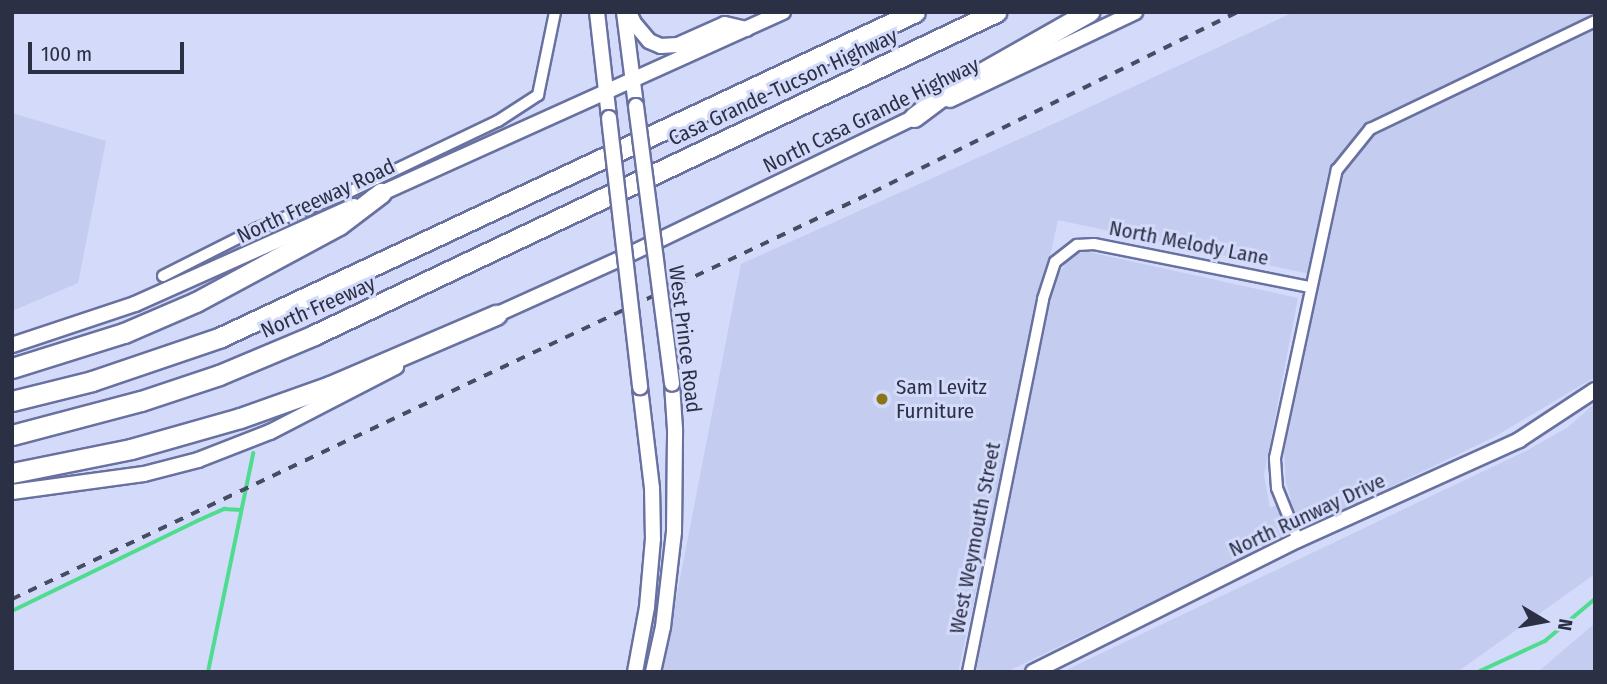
<!DOCTYPE html>
<html>
<head>
<meta charset="utf-8">
<style>
	body { margin:0 }
	#map { position:relative; width:1607px; height:684px; overflow:hidden; background:#d3dafa; font-family:"Fira Sans Condensed",sans-serif }
	div>[style] { position:absolute }
	.built>* { inset:0; background:#c4ccef }
	.stream>* { height:3.5px; margin:-1.75px; padding:0 1.75px; transform-origin:1.75px; border-radius:1.75px; background:#4fdc8f }
	.roads { filter:drop-shadow(2px 0 #6871a0) drop-shadow(-2px 0 #6871a0) drop-shadow(0 2px #6871a0) drop-shadow(0 -2px #6871a0) }
	.street>* { height:10px; margin:-5px; padding:0 5px; transform-origin:5px; border-radius:5px; background:#fff }
	.secondary>* { height:14px; margin:-7px; padding:0 7px; transform-origin:7px; border-radius:7px; background:#fff }
	.highway>* { height:19px; margin:-9.5px; padding:0 9.5px; transform-origin:9.5px; border-radius:9.5px; background:#fff }
	.rail>* { height:3.5px; margin-top:-1.75px; transform-origin:0; background:repeating-linear-gradient(90deg,#484c63 0 9px,transparent 0 18px) }
	.bridges { filter:drop-shadow(2px 0 #6871a0) drop-shadow(-2px 0 #6871a0) drop-shadow(0 2px #6871a0) drop-shadow(0 -2px #6871a0) }
	.secondary-bridge>* { height:14px; margin:-7px; padding:0 7px; transform-origin:7px; border-radius:7px; background:#fff }
	.dots>* { width:19px; height:19px; translate:-50% -50%; box-sizing:border-box; border:4px solid #d3dafa; border-radius:50% }
	span { translate:-50% -50%; white-space:nowrap; text-align:center; line-height:1.15; -webkit-text-stroke:6px #d3dafa; paint-order:stroke }
	.street-label { font-size:21px; color:#2c3045 }
	.poi-label { font-size:21px; color:#2c3045 }
	.left { translate:0 -50%; text-align:left }
	.frame { position:absolute; inset:0; border:14px solid #2c3045; pointer-events:none }
	.north { position:absolute; left:1509px; top:586px; width:70px; height:70px; -webkit-text-stroke:5px #d3dafa; paint-order:stroke; rotate:100deg; font-size:19px; font-weight:700; line-height:28px; text-align:center; color:#2c3045 }
	.north::after { content:''; display:block; margin:auto; width:24px; height:32px; background:#2c3045; clip-path:polygon(50% 0,100% 100%,50% 72%,0 100%) }
	.scale { position:absolute; left:28px; top:42px; width:156px; height:32px; box-sizing:border-box; border:4px solid #2c3045; border-top:0; padding-left:9px; font-size:21px; line-height:24px; white-space:nowrap; color:#2c3045; -webkit-text-stroke:5px #d3dafa; paint-order:stroke }
</style>
</head>
<body>
<div id="map">
	<div class="built">
		<i style="clip-path:polygon(1294px 12px,1595px 12px,1595px 377px,1494px 437px,1006px 672px,976px 672px,1050px 286px,1069px 259px,1084px 251px,1298px 298px,1264px 475px,1270px 508px,1291px 499px,1286px 482px,1284px 451px,1319px 276px,1058px 220px,958px 672px,662px 672px,741px 264px,1062px 120px)"></i>
		<i style="clip-path:polygon(12px 113px,106px 141px,78px 283px,12px 311px)"></i>
		<i style="clip-path:polygon(1595px 403px,1595px 574px,1457px 672px,1062px 672px,1528px 450px,1568px 427px)"></i>
		<i style="clip-path:polygon(1595px 623px,1595px 672px,1538px 672px)"></i>
	</div>
	<div class="stream">
		<i style="left:12px;top:611px;width:206px;rotate:-25.9deg"></i>
		<i style="left:197px;top:521px;width:30px;rotate:-24deg"></i>
		<i style="left:224px;top:509px;width:17px;rotate:3deg"></i>
		<i style="left:208px;top:672px;width:223px;rotate:-78.3deg"></i>
		<i style="left:1478px;top:672px;width:74px;rotate:-24.8deg"></i>
		<i style="left:1545px;top:641px;width:65px;rotate:-40deg"></i>
	</div>
	<div class="roads">
		<div class="street">
			<i style="left:163px;top:276px;width:104px;rotate:-26.8deg"></i>
			<i style="left:256px;top:229px;width:98px;rotate:-21.6deg"></i>
			<i style="left:347px;top:193px;width:167px;rotate:-25.5deg"></i>
			<i style="left:498px;top:121px;width:48px;rotate:-33deg"></i>
			<i style="left:538px;top:95px;width:85px;rotate:-78.4deg"></i>
			<i style="left:1298px;top:540px;width:56px;rotate:-112deg"></i>
			<i style="left:1277px;top:488px;width:30px;rotate:-94deg"></i>
			<i style="left:1275px;top:458px;width:295px;rotate:-77.9deg"></i>
			<i style="left:1337px;top:170px;width:53px;rotate:-51.2deg"></i>
			<i style="left:1370px;top:129px;width:250px;rotate:-25.6deg"></i>
			<i style="left:968px;top:672px;width:380px;rotate:-78.6deg"></i>
			<i style="left:1043px;top:299px;width:39px;rotate:-72deg"></i>
			<i style="left:1055px;top:262px;width:28px;rotate:-38deg"></i>
			<i style="left:1077px;top:245px;width:17px;rotate:-3deg"></i>
			<i style="left:1094px;top:244px;width:219px;rotate:11.3deg"></i>
		</div>
		<div class="secondary">
			<i style="left:597px;top:12px;width:107px;rotate:83.5deg"></i>
			<i style="left:624px;top:12px;width:95px;rotate:82.7deg"></i>
			<i style="left:629px;top:12px;width:12px;rotate:66deg"></i>
			<i style="left:634px;top:23px;width:23px;rotate:50deg"></i>
			<i style="left:649px;top:41px;width:13px;rotate:23deg"></i>
			<i style="left:661px;top:46px;width:17px;rotate:-3deg"></i>
			<i style="left:678px;top:45px;width:51px;rotate:-24.1deg"></i>
			<i style="left:725px;top:24px;width:22px;rotate:13deg"></i>
			<i style="left:950px;top:100px;width:205px;rotate:-25.4deg"></i>
			<i style="left:373px;top:197px;width:450px;rotate:-24.3deg"></i>
			<i style="left:489px;top:318px;width:150px;rotate:-24.3deg"></i>
			<i style="left:626px;top:256px;width:330px;rotate:-25.7deg"></i>
			<i style="left:12px;top:345px;width:130px;rotate:-18.4deg"></i>
			<i style="left:135px;top:304px;width:240px;rotate:-24.1deg"></i>
			<i style="left:12px;top:492px;width:133px;rotate:-7.8deg"></i>
			<i style="left:144px;top:474px;width:56px;rotate:-14.5deg"></i>
			<i style="left:198px;top:460px;width:77px;rotate:-21.3deg"></i>
			<i style="left:270px;top:432px;width:142px;rotate:-27.3deg"></i>
			<i style="left:635px;top:672px;width:66px;rotate:-79.5deg"></i>
			<i style="left:647px;top:607px;width:68px;rotate:-85deg"></i>
			<i style="left:653px;top:539px;width:51px;rotate:-91.1deg"></i>
			<i style="left:652px;top:488px;width:102px;rotate:-96.8deg"></i>
			<i style="left:653px;top:672px;width:46px;rotate:-77.5deg"></i>
			<i style="left:663px;top:627px;width:96px;rotate:-83.4deg"></i>
			<i style="left:674px;top:532px;width:103px;rotate:-89.4deg"></i>
			<i style="left:675px;top:429px;width:45px;rotate:-93.8deg"></i>
			<i style="left:1033px;top:672px;width:296px;rotate:-26.5deg"></i>
			<i style="left:1298px;top:540px;width:243px;rotate:-24.3deg"></i>
			<i style="left:1519px;top:440px;width:91px;rotate:-33.3deg"></i>
		</div>
		<div class="highway">
			<i style="left:914px;top:117px;width:38px;rotate:-37deg"></i>
			<i style="left:944px;top:94px;width:167px;rotate:-29.5deg"></i>
			<i style="left:12px;top:368px;width:117px;rotate:-17.4deg"></i>
			<i style="left:124px;top:333px;width:78px;rotate:-23.3deg"></i>
			<i style="left:196px;top:302px;width:162px;rotate:-28.3deg"></i>
			<i style="left:339px;top:225px;width:53px;rotate:-37.3deg"></i>
			<i style="left:12px;top:401px;width:82px;rotate:-14deg"></i>
			<i style="left:92px;top:381px;width:136px;rotate:-18.8deg"></i>
			<i style="left:221px;top:337px;width:766px;rotate:-25.09deg"></i>
			<i style="left:12px;top:435px;width:133px;rotate:-14.8deg"></i>
			<i style="left:141px;top:401px;width:82px;rotate:-18.4deg"></i>
			<i style="left:219px;top:375px;width:103px;rotate:-22.8deg"></i>
			<i style="left:314px;top:335px;width:755px;rotate:-25.34deg"></i>
			<i style="left:12px;top:473px;width:121px;rotate:-11.4deg"></i>
			<i style="left:131px;top:449px;width:113px;rotate:-15.9deg"></i>
			<i style="left:240px;top:418px;width:96px;rotate:-19.6deg"></i>
			<i style="left:330px;top:386px;width:181px;rotate:-23.2deg"></i>
		</div>
	</div>
	<div class="rail">
		<i style="left:12px;top:599px;width:952px;rotate:-25.3deg"></i>
		<i style="left:873px;top:192px;width:406px;rotate:-26.3deg"></i>
	</div>
	<div class="bridges">
		<div class="secondary-bridge">
			<i style="left:636px;top:106px;width:280px;rotate:82.6deg"></i>
			<i style="left:609px;top:118px;width:271px;rotate:83.4deg"></i>
		</div>
	</div>
	<div class="dots">
		<i style="left:882px;top:399px;background:#8a7619"></i>
	</div>
	<div class="street-label">
		<span style="left:783px;top:87px;rotate:-25deg">Casa Grande-Tucson Highway</span>
		<span style="left:871px;top:115px;rotate:-26deg">North Casa Grande Highway</span>
		<span style="left:316px;top:201px;rotate:-25deg">North Freeway Road</span>
		<span style="left:1189px;top:243px;rotate:11deg">North Melody Lane</span>
		<span style="left:318px;top:307px;rotate:-24deg">North Freeway</span>
		<span style="left:685px;top:339px;rotate:83deg">West Prince Road</span>
		<span style="left:1307px;top:515px;rotate:-25deg">North Runway Drive</span>
		<span style="left:975px;top:538px;rotate:-79deg">West Weymouth Street</span>
	</div>
	<div class="poi-label">
		<span class="left" style="left:896px;top:399px">Sam Levitz<br>Furniture</span>
	</div>
	<div class="frame"></div>
	<div class="north">N</div>
	<div class="scale">100 m</div>
</div>
</body>
</html>
